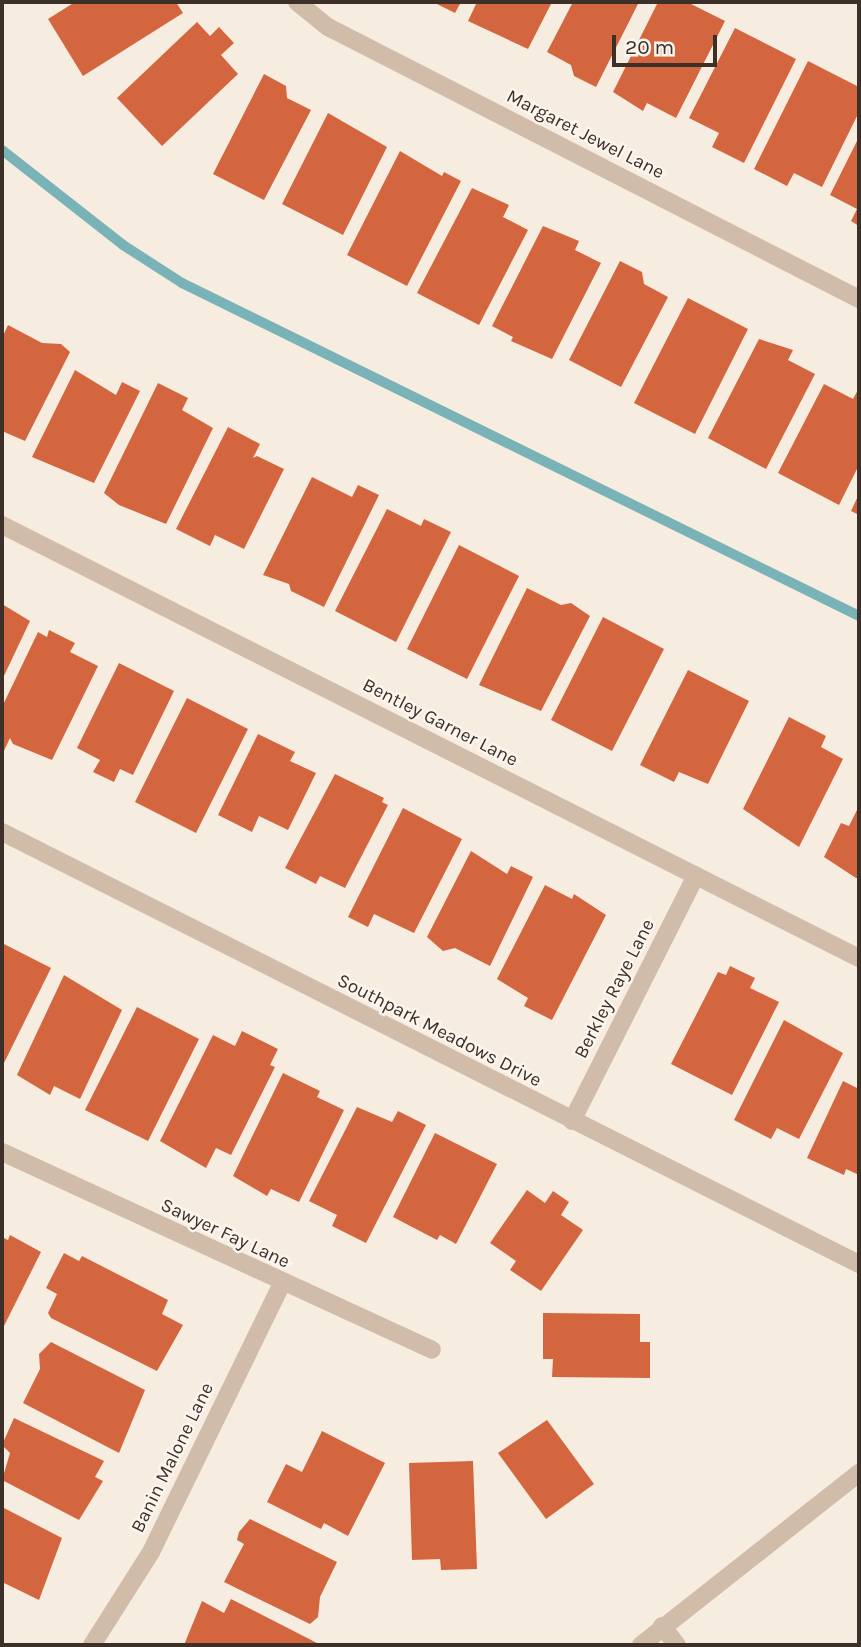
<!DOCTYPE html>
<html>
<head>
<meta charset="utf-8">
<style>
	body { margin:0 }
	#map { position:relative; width:861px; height:1647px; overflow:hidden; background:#f6ecdf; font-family:Karla,sans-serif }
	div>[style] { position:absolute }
	.stream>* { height:10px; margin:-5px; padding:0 5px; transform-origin:5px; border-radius:5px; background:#7ab3b7 }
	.building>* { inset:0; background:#d4663f }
	.minor>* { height:18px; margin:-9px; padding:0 9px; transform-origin:9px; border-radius:9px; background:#d0bca9 }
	span { translate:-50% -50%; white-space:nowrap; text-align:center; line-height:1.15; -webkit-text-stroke:5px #fcf5ed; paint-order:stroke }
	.street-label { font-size:19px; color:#3d3029 }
	.frame { position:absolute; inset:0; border:4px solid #3d3029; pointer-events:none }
	.scale { position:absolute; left:612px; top:35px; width:105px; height:32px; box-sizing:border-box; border:4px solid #3d3029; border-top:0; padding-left:9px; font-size:21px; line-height:24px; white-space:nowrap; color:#3d3029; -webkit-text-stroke:5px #fcf5ed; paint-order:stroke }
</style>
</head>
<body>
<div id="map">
	<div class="stream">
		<i style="left:2px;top:150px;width:154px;rotate:38.1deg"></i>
		<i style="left:123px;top:245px;width:70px;rotate:32.8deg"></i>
		<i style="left:182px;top:283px;width:754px;rotate:26.19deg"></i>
	</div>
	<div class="building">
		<i style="clip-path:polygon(75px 2px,176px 2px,183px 13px,83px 76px,48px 19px)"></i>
		<i style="clip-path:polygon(433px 2px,461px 2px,455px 13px)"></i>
		<i style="clip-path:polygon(477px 2px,552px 2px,528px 49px,468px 21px)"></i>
		<i style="clip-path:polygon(573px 2px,639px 2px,596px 87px,574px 76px,571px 65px,547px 52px)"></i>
		<i style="clip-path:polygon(658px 2px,687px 2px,725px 21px,676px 118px,647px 103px,643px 111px,613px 92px)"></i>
		<i style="clip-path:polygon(197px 22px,210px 36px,219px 27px,234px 43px,221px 55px,238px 74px,162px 146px,117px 98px)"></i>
		<i style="clip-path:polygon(735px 28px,796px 59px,744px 163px,712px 147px,719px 133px,689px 118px)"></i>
		<i style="clip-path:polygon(808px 61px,859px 87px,859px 112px,822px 187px,794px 173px,787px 186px,754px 169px)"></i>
		<i style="clip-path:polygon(264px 74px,286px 86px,287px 98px,311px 110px,264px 200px,213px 174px)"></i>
		<i style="clip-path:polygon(328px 113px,387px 147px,343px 235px,282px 204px)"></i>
		<i style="clip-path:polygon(859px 137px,859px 226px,851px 221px,857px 209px,830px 195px)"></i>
		<i style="clip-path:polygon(400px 151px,442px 176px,444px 172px,461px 181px,407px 286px,347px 255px)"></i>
		<i style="clip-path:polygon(472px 188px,509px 205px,503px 217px,528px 230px,479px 325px,417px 293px)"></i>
		<i style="clip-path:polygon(543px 226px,579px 241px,575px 250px,601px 263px,552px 359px,511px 341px,513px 337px,492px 326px)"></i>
		<i style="clip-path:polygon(620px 261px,642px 272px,644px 284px,668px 297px,621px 387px,569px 360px)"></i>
		<i style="clip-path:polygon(688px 298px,748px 329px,695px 434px,634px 403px)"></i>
		<i style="clip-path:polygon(8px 325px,42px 343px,61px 344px,70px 352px,25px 441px,2px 431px,2px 338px)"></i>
		<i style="clip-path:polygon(759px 339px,793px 350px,788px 360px,815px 374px,766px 469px,708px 438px)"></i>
		<i style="clip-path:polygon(75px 370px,116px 395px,122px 382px,140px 391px,94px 483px,32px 457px)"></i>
		<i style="clip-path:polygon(158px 383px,188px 398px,182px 410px,213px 428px,166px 524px,119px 505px,104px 493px)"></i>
		<i style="clip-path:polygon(824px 384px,853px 399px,859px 388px,859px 465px,839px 505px,778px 473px)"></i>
		<i style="clip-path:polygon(228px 427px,260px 444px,253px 458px,257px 456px,284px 469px,244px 549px,215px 535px,210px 546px,176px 529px)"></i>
		<i style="clip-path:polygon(312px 477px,352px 497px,358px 485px,379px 495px,324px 607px,291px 591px,289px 584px,263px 575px)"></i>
		<i style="clip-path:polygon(859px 494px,859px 515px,851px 511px)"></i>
		<i style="clip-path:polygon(387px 509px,421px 526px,424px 519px,451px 532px,396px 642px,335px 611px)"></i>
		<i style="clip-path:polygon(459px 545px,519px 576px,467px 679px,407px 649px)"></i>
		<i style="clip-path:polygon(527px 588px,561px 605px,571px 603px,590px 616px,541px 711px,479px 685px)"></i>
		<i style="clip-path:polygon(2px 604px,30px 621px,2px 680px)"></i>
		<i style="clip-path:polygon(603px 617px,664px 649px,612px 751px,551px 720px)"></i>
		<i style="clip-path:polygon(49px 630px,75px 643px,70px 652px,98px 666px,52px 760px,13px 744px,10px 738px,2px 755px,2px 707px,38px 632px,47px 637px)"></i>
		<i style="clip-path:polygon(119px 663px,174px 691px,133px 775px,120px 769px,114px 782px,93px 772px,100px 760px,77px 748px)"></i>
		<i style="clip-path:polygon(688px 670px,749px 701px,708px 784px,679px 772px,674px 782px,640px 765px)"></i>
		<i style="clip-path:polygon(187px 698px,248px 729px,196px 833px,135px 802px)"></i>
		<i style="clip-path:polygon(789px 717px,826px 736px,821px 747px,843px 759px,799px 847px,743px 809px)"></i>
		<i style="clip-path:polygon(258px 734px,295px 752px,290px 761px,316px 773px,288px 830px,259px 816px,252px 832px,218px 815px)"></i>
		<i style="clip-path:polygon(335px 774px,384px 798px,382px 802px,388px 805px,345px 888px,320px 876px,316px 884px,285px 868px)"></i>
		<i style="clip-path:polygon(859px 806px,859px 878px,856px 878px,824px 857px,841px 823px,849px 826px)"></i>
		<i style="clip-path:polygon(403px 808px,462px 839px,414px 933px,374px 914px,368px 927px,348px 917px)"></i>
		<i style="clip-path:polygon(471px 851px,507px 874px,511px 866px,533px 877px,490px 966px,455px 948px,443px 951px,427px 937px)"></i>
		<i style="clip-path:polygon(545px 885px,572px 899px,574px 894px,606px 915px,552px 1020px,524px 1006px,528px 998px,497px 979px)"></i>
		<i style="clip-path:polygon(2px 943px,51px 968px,2px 1067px)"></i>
		<i style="clip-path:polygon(730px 966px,755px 978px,750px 988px,779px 1002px,732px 1095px,671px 1064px,718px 972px,726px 975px)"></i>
		<i style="clip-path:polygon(64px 975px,122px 1010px,80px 1099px,54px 1086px,50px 1095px,17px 1075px)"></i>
		<i style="clip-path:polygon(137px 1007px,199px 1039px,148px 1141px,85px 1110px)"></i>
		<i style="clip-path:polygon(784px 1020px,843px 1053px,799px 1139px,777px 1128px,771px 1139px,734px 1120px)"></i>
		<i style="clip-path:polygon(242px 1031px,278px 1049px,270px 1065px,275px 1067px,231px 1155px,216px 1148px,206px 1168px,160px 1141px,213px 1035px,235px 1046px)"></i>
		<i style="clip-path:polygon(283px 1073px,320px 1091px,317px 1097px,344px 1110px,299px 1202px,271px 1189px,267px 1196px,233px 1176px)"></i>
		<i style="clip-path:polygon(843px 1081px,859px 1089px,859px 1175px,846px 1169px,844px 1175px,807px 1158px)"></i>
		<i style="clip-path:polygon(357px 1107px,392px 1122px,398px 1111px,426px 1125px,366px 1243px,332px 1226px,337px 1215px,309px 1201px)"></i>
		<i style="clip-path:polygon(435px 1133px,497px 1164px,456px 1244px,440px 1235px,437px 1240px,393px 1217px)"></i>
		<i style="clip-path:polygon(527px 1190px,545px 1203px,553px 1191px,569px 1202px,561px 1215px,583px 1230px,541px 1291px,510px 1270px,516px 1261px,490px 1243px)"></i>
		<i style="clip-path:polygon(10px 1235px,41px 1252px,2px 1330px,2px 1237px,8px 1240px)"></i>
		<i style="clip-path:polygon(64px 1253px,79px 1261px,82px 1256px,168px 1300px,162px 1314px,183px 1325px,157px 1371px,51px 1318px,48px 1313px,57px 1294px,46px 1288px)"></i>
		<i style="clip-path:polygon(543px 1313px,640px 1314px,640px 1342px,650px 1342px,650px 1378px,552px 1377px,553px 1359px,543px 1359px)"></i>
		<i style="clip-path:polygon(51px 1342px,145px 1390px,119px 1453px,23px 1403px,40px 1369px,39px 1354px)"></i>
		<i style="clip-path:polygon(14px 1418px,104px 1461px,95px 1477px,103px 1481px,79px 1520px,2px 1480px,10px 1453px,2px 1445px)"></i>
		<i style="clip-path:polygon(547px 1420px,594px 1484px,546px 1519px,498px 1453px)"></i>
		<i style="clip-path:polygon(322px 1431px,385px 1463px,348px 1536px,324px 1523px,321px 1529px,267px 1502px,286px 1464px,302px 1472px)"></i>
		<i style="clip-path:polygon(473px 1461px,477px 1569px,441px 1570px,440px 1559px,412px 1560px,409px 1463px)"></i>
		<i style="clip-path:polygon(2px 1507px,62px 1538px,39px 1600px,2px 1582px)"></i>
		<i style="clip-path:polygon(250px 1519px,337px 1562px,320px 1597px,318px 1617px,310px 1624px,224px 1582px,244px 1544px,237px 1540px,239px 1532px)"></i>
		<i style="clip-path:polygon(231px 1599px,317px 1643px,316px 1645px,184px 1645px,202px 1601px,224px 1613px)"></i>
	</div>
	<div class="minor">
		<i style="left:297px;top:2px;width:40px;rotate:39deg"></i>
		<i style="left:328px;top:27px;width:597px;rotate:27.12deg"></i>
		<i style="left:2px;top:525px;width:960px;rotate:26.81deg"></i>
		<i style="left:2px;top:832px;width:960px;rotate:26.75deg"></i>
		<i style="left:572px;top:1121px;width:275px;rotate:-63.2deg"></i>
		<i style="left:2px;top:1152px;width:473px;rotate:24.7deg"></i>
		<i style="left:662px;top:1626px;width:24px;rotate:52deg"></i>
		<i style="left:92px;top:1645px;width:110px;rotate:-57.6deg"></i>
		<i style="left:151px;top:1552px;width:298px;rotate:-64deg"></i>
		<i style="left:641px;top:1645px;width:278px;rotate:-38.3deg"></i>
	</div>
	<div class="street-label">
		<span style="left:585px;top:135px;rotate:27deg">Margaret Jewel Lane</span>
		<span style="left:440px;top:723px;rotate:27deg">Bentley Garner Lane</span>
		<span style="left:615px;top:989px;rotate:-63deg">Berkley Raye Lane</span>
		<span style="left:439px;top:1031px;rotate:27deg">Southpark Meadows Drive</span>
		<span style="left:225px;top:1234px;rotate:25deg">Sawyer Fay Lane</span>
		<span style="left:173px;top:1458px;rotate:-64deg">Banin Malone Lane</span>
	</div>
	<div class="frame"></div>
	<div class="scale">20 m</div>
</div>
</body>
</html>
